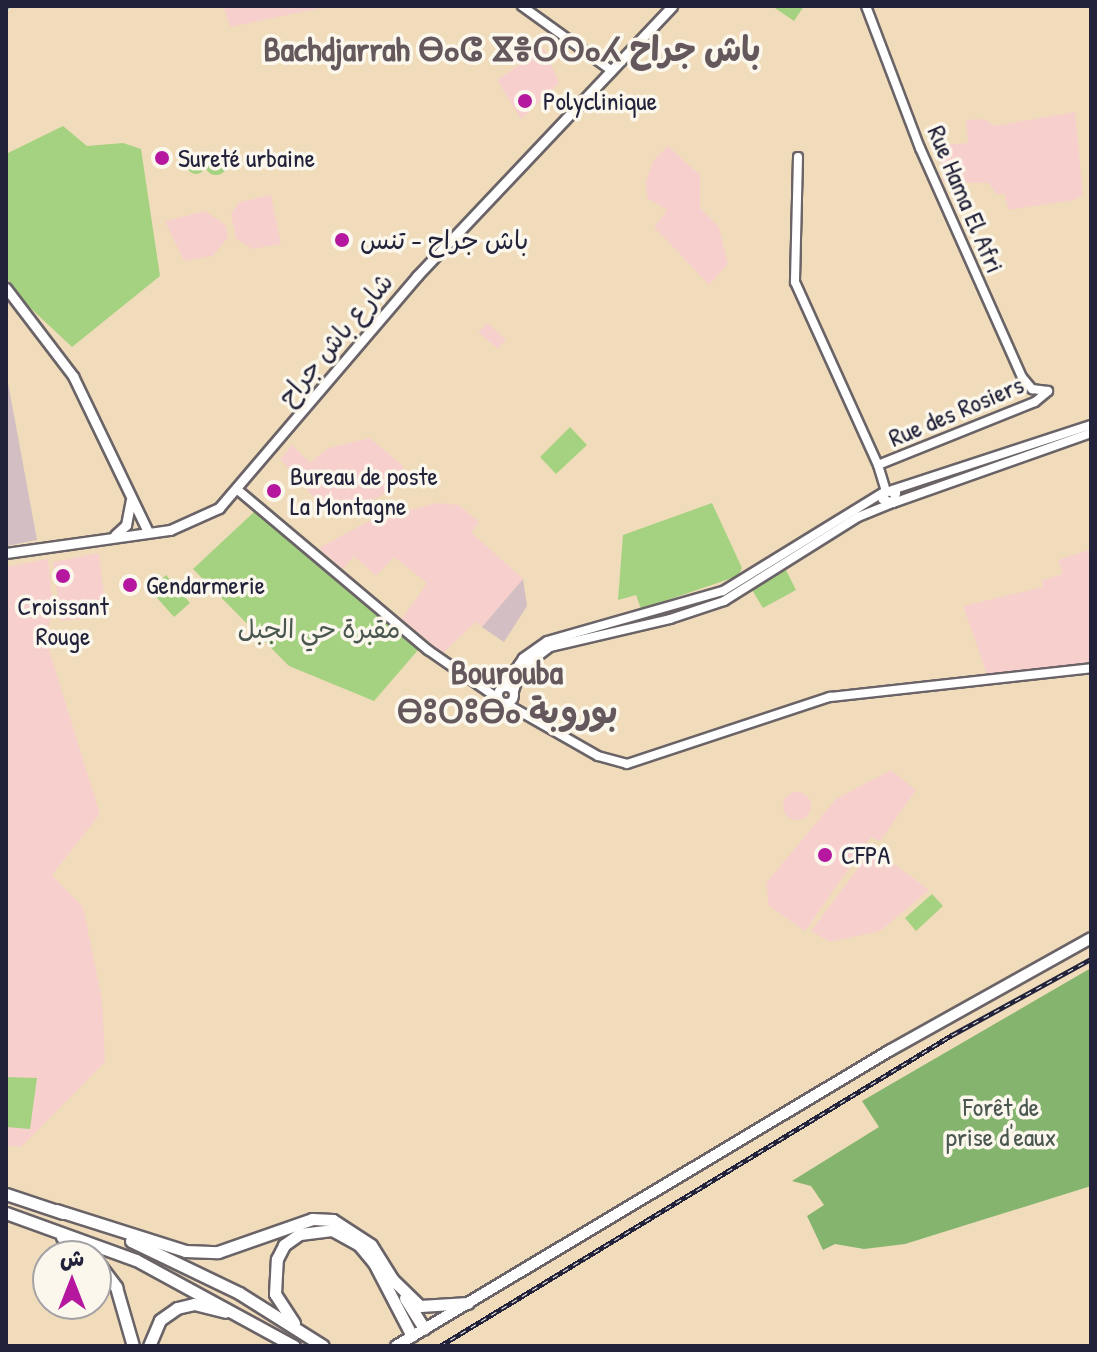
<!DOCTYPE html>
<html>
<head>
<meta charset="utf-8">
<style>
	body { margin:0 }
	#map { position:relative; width:1097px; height:1352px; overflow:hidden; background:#f0dcba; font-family:"Patrick Hand","Playpen Sans Arabic","Noto Sans Tifinagh",sans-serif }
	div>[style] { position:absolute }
	.built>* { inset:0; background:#f7d0cd }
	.round { border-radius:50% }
	.industrial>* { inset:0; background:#d2bec3 }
	.green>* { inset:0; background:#a5d280 }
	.forest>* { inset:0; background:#84b46e }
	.stream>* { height:2px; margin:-1px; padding:0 1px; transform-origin:1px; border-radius:1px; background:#48b4c4 }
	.roads { filter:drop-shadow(2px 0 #6a6367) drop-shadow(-2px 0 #6a6367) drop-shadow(0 2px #6a6367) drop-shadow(0 -2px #6a6367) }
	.tertiary>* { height:8px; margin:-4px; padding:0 4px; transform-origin:4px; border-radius:4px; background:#fff }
	.tertiary>.ring { margin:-4px; padding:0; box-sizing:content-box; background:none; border:8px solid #fff; border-radius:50% }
	.secondary>* { height:9px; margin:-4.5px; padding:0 4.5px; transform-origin:4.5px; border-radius:4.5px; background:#fff }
	.primary>* { height:10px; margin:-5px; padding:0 5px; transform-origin:5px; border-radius:5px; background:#fff }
	.motorway>* { height:11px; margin:-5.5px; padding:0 5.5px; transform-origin:5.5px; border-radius:5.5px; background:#fff }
	.rail>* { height:5px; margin-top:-2.5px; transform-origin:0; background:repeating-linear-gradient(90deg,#fbf7ec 0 6px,#22223b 0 12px); box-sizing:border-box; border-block:2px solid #22223b }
	.dots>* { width:22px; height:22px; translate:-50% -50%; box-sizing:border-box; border:4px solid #fbf7ec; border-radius:50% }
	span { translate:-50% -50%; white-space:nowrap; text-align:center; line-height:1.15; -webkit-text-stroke:7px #fbf7ec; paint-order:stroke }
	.poi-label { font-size:26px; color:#22223b }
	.left { translate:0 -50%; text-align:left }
	.street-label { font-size:26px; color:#22223b }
	.park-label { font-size:26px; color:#495750 }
	.district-label { font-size:34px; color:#64585d; font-weight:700 }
	.frame { position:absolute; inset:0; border:8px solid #22223b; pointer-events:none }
	.north { position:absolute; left:32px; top:1240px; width:80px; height:80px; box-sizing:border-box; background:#fbf7ec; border:2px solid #a4a2a5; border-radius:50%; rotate:0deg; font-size:22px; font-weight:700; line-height:32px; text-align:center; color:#22223b }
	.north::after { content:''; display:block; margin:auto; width:28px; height:36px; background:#b5179e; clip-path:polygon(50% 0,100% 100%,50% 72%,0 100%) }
</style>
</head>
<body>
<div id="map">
	<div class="built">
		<i style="clip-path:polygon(223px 6px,331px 6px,230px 27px)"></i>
		<i style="clip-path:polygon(544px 48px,559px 83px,521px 119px,497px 80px)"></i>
		<i style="clip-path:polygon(1075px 112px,1083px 194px,1075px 200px,1008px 210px,1005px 194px,996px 194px,989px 183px,943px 182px,940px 145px,968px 143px,966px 120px,984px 119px,995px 126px)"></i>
		<i style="clip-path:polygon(668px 146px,700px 175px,700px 208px,719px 227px,728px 264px,709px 285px,654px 227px,667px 210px,647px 198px,646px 182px,653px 161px)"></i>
		<i style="clip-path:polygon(271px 195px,281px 244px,253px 249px,236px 239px,231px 214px,239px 202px)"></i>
		<i style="clip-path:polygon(205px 211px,226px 225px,228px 237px,213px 256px,184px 261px,165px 221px)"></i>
		<i style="clip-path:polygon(487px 323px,506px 339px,498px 349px,478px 332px)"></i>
		<i style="clip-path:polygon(370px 438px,404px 467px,382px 496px,330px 515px,280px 459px,292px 445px,310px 463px,328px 448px)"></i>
		<i style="clip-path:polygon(437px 503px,459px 505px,479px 522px,471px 532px,523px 579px,482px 627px,476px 622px,443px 653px,402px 619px,427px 583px,394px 557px,376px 576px,354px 556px,343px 569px,319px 548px,369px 521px)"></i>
		<i style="clip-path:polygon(1091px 549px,1091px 665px,987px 674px,963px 606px,1043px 587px,1042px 580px,1063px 574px,1058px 560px)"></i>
		<i style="clip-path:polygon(99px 553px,105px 603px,86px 607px,87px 618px,61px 621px,53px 562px)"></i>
		<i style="clip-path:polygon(48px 559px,53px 607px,46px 640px,100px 814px,52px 875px,83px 907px,102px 999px,105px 1062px,21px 1147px,6px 1145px,6px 567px)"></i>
		<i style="clip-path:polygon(891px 770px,916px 790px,880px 841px,871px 837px,805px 931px,769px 906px,766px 883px,836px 799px)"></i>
		<i class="round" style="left:783px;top:792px;width:28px;height:28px"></i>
		<i style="clip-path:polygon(873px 848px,929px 890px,880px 931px,830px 942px,811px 931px)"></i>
	</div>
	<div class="industrial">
		<i style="clip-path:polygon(6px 372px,37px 540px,6px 546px)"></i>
		<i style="clip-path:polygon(523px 579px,527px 606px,504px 642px,482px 627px)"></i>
	</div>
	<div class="green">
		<i style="clip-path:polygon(772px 6px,804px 6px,794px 21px)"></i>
		<i style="clip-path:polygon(63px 126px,87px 146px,123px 143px,141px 149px,160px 276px,72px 347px,23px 301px,6px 277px,6px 154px)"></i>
		<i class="round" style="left:205px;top:153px;width:22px;height:22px"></i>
		<i class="round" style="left:187px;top:156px;width:18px;height:18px"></i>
		<i style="clip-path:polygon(570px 427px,587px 445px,556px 474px,540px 457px)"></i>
		<i style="clip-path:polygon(712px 503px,742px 568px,738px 576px,641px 609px,636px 595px,618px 600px,623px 535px)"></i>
		<i style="clip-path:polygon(254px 512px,418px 650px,374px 701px,289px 666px,193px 569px)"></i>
		<i style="clip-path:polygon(786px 570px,796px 590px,763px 608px,752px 590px)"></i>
		<i style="clip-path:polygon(166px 575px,190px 603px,174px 617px,150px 590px)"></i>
		<i style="clip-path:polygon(932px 894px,943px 906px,916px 931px,905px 918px)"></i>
		<i style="clip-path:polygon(6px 1077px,37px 1078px,30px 1129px,6px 1127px)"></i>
	</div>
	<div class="forest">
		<i style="clip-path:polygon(1091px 968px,1091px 1186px,905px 1244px,864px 1249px,835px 1244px,823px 1250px,807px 1216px,824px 1205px,811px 1186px,792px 1181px,879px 1127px,862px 1101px)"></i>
	</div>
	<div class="stream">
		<i style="left:6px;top:10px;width:6px;rotate:-45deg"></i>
	</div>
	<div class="roads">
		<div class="tertiary">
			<i style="left:522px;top:6px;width:111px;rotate:35.8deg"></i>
			<i style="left:866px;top:6px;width:152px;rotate:69.2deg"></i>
			<i style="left:920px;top:148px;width:251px;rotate:66deg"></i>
			<i style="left:1022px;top:377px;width:16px;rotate:50deg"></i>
			<i style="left:1032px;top:389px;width:16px;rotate:7deg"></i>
			<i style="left:798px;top:157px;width:125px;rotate:91.4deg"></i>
			<i style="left:795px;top:282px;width:201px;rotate:65.6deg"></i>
			<i style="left:878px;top:465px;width:27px;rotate:73deg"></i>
			<i style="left:886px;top:491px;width:9px;rotate:111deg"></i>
			<i style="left:883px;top:499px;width:11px;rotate:22deg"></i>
			<i style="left:893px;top:503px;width:10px;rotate:-73deg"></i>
			<i style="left:896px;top:493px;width:10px;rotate:-169deg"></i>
			<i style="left:878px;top:465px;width:169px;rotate:-21.9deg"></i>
			<i style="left:1035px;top:402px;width:17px;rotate:-40deg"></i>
			<i style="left:892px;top:490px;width:209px;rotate:-18.1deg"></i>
			<i style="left:239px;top:491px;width:247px;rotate:40.1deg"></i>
			<i style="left:428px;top:650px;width:86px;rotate:34.6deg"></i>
			<i style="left:896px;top:502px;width:207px;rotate:-19.5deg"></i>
			<i class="ring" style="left:498px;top:687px;width:8px;height:8px"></i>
			<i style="left:503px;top:687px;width:35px;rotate:-55deg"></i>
			<i style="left:523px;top:658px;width:29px;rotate:-35deg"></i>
			<i style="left:547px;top:641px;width:183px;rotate:-15.9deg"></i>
			<i style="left:723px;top:591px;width:189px;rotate:-31.6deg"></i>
			<i style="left:514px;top:691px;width:23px;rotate:-72deg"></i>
			<i style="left:521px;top:669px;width:36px;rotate:-37deg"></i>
			<i style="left:550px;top:647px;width:123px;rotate:-13.1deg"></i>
			<i style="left:670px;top:619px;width:57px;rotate:-18.4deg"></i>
			<i style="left:724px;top:601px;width:158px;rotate:-32.1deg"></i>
			<i style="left:858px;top:517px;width:35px;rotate:-22deg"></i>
			<i style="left:505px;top:703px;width:107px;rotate:29.7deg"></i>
			<i style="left:598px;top:756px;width:30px;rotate:15deg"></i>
			<i style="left:627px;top:764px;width:214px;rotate:-18.3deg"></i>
			<i style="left:830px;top:697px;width:263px;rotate:-6.3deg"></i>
		</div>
		<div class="secondary">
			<i style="left:6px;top:288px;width:111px;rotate:52.7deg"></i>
			<i style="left:73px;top:376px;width:173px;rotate:64.3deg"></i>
			<i style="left:115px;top:535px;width:15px;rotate:-42deg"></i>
			<i style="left:126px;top:525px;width:25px;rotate:-79deg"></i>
			<i style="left:6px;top:553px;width:166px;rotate:-8deg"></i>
			<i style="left:170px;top:530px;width:54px;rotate:-24.2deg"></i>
			<i style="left:219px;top:508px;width:305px;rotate:-49.5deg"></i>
			<i style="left:417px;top:276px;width:371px;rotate:-46.6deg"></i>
		</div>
		<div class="primary">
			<i style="left:396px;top:1346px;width:575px;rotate:-30.9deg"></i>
			<i style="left:889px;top:1051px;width:231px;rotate:-29.2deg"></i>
		</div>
		<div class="motorway">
			<i style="left:6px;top:1194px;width:60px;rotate:18.4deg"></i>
			<i style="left:56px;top:1210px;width:135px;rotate:17.6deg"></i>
			<i style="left:185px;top:1251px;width:33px;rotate:2deg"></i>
			<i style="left:218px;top:1252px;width:100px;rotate:-19.3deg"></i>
			<i style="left:312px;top:1219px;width:21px;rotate:3deg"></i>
			<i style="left:333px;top:1220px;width:45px;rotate:33.3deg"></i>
			<i style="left:371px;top:1245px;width:40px;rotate:58deg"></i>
			<i style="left:392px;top:1279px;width:39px;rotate:44deg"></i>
			<i style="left:420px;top:1306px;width:48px;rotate:-3.6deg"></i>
			<i style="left:6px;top:1213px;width:138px;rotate:19.9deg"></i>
			<i style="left:136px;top:1260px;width:180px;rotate:28.6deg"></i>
			<i style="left:62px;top:1237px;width:36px;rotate:32deg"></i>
			<i style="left:131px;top:1241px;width:120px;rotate:25.7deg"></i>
			<i style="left:239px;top:1293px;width:99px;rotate:32.2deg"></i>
			<i style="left:96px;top:1260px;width:34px;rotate:53deg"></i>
			<i style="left:116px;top:1287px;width:61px;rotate:73.9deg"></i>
			<i style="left:405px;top:1298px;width:36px;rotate:58deg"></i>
			<i style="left:294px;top:1323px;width:35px;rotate:-123deg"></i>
			<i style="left:275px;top:1294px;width:35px;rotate:-87deg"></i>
			<i style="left:277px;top:1259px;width:16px;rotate:-63deg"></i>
			<i style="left:284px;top:1245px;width:19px;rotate:-35deg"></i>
			<i style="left:300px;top:1234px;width:32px;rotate:-7deg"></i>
			<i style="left:332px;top:1230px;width:31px;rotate:29deg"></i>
			<i style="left:359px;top:1245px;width:23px;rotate:50deg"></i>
			<i style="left:374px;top:1263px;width:82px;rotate:62.5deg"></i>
			<i style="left:149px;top:1346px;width:28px;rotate:-67deg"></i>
			<i style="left:160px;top:1320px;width:21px;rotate:-35deg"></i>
			<i style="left:177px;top:1308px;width:17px;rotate:-13deg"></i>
			<i style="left:194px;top:1304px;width:32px;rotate:14deg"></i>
		</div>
	</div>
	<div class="rail">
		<i style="left:440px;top:1346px;width:599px;rotate:-31.28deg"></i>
		<i style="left:952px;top:1035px;width:158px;rotate:-28.7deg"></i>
	</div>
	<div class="dots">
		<i style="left:525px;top:101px;background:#b5179e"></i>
		<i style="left:162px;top:158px;background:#b5179e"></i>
		<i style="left:342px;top:240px;background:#b5179e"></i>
		<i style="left:274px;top:491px;background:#b5179e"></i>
		<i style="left:63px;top:576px;background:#b5179e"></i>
		<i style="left:130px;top:585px;background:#b5179e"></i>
		<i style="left:825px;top:855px;background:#b5179e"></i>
	</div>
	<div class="poi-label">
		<span class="left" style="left:543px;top:101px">Polyclinique</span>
		<span class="left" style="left:178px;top:158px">Sureté urbaine</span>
		<span class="left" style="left:360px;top:240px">باش جراح - تنس</span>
		<span class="left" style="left:290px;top:491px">Bureau de poste<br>La Montagne</span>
		<span class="left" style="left:146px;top:585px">Gendarmerie</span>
		<span style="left:63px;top:621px">Croissant<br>Rouge</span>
		<span class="left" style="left:841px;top:855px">CFPA</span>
	</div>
	<div class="street-label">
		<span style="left:966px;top:199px;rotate:67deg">Rue Hama El Afri</span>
		<span style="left:335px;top:339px;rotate:-50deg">شارع باش جراح</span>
		<span style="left:956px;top:411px;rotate:-23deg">Rue des Rosiers</span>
	</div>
	<div class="park-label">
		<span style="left:319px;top:629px">مقبرة حي الجبل</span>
		<span style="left:1001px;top:1122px">Forêt de<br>prise d'eaux</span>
	</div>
	<div class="district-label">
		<span style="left:512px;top:50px">Bachdjarrah ⴱⴰⵛ ⴵⴻⵔⵔⴰⵃ باش جراح</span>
		<span style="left:507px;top:692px">Bourouba<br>ⴱⵓⵔⵓⴱⴰ بوروبة</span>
	</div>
	<div class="frame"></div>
	<div class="north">ش</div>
</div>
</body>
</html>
